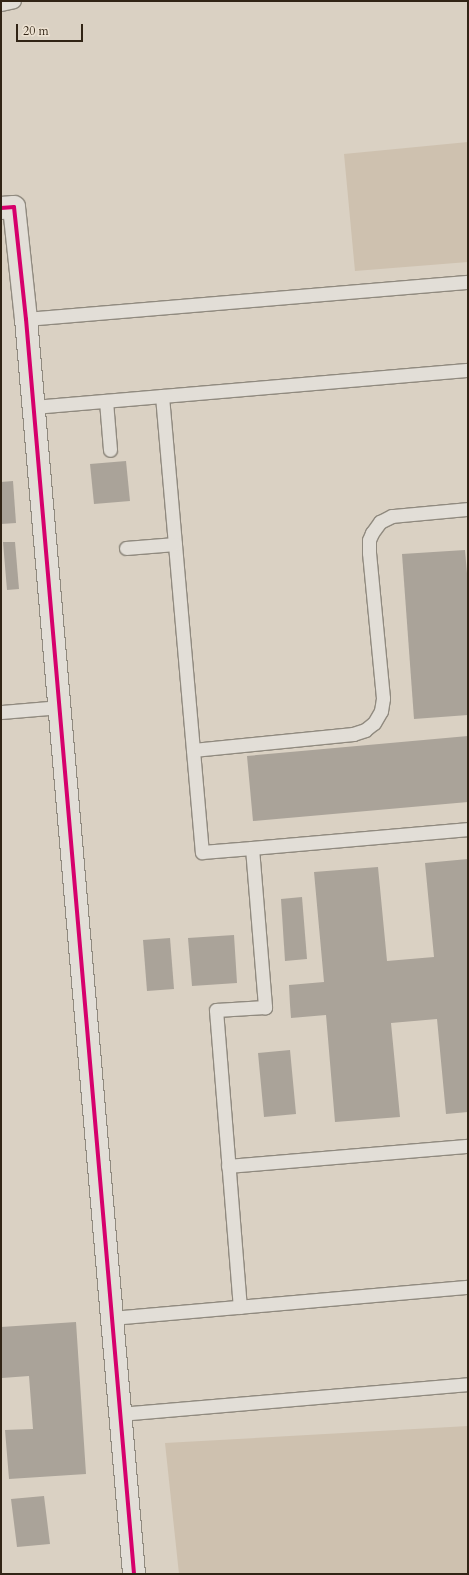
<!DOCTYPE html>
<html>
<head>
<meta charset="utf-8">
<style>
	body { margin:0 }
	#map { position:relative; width:469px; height:1575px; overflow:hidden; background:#dad1c3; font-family:Cardo,serif }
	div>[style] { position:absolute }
	.green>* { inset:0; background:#cec1af }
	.building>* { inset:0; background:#aaa399 }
	.roads { filter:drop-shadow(1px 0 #908a7f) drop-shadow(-1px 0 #908a7f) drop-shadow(0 1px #908a7f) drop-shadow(0 -1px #908a7f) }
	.service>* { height:13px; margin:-6.5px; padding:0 6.5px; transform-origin:6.5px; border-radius:6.5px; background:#e2ded7 }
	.minor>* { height:22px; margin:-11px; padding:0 11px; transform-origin:11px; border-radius:11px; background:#e2ded7 }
	.cycleway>* { height:4px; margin:-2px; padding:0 2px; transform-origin:2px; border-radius:2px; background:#d6006c }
	span { translate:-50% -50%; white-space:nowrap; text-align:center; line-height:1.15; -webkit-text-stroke:4px #ede2d2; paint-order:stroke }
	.frame { position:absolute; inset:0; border:2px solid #312415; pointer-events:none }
	.scale { position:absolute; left:16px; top:24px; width:67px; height:18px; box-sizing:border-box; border:2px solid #312415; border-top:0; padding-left:5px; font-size:12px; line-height:14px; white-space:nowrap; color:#312415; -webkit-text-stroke:3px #ede2d2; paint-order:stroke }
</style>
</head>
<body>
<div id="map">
	<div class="green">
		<i style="clip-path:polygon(468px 142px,468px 262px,355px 271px,344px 154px)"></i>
		<i style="clip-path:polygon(468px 1426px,468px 1574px,179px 1574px,165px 1443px)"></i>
	</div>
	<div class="building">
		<i style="clip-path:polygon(126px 461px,130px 501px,94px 504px,90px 464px)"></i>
		<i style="clip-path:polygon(13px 481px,16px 523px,1px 524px,1px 482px)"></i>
		<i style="clip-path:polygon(3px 542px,15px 542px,19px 589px,7px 590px)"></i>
		<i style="clip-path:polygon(465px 550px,468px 585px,468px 715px,414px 719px,402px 554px)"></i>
		<i style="clip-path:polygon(468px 736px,468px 802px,253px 821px,247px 756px)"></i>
		<i style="clip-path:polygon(468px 859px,468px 1112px,446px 1114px,437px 1019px,391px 1023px,400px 1117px,335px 1122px,326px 1015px,291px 1018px,290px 1005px,289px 985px,324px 982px,314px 872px,378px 867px,387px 961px,434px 957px,425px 863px)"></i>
		<i style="clip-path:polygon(302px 897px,307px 959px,285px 961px,281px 899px)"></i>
		<i style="clip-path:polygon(234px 935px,237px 983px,192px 986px,188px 938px)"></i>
		<i style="clip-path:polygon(170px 938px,174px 989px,147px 991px,143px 940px)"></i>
		<i style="clip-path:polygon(290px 1050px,296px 1114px,264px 1117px,258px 1053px)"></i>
		<i style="clip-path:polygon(76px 1322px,86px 1474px,9px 1479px,5px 1430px,33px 1429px,29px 1376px,2px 1378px,1px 1327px)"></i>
		<i style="clip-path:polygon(44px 1496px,50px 1544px,17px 1547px,11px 1499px)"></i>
	</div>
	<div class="roads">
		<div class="service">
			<i style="left:1px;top:4px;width:13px;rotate:-13deg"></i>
			<i style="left:26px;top:319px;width:444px;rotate:-4.8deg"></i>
			<i style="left:162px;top:396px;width:458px;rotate:85deg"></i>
			<i style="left:202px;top:852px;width:50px;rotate:-4.6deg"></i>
			<i style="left:252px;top:848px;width:160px;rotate:85.3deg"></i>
			<i style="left:265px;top:1007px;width:49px;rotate:176.5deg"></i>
			<i style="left:216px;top:1010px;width:298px;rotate:85.4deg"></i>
			<i style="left:106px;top:401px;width:49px;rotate:85.3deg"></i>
			<i style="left:34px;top:407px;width:436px;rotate:-4.9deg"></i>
			<i style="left:126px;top:548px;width:49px;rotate:-4.7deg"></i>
			<i style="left:1px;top:712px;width:59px;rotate:-4.8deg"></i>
			<i style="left:193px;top:750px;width:161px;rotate:-5.7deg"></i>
			<i style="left:353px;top:734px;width:13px;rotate:-18deg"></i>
			<i style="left:365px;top:730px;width:11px;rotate:-38deg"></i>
			<i style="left:374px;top:723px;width:14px;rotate:-60deg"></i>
			<i style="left:381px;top:711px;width:13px;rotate:-81deg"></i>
			<i style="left:383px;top:698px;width:146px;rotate:-95.5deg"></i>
			<i style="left:369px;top:553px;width:13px;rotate:-90deg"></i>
			<i style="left:369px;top:540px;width:8px;rotate:-67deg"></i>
			<i style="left:372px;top:533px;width:14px;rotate:-54deg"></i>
			<i style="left:380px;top:522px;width:13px;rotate:-27deg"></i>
			<i style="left:392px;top:516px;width:76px;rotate:-5.3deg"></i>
			<i style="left:252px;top:848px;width:217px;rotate:-5deg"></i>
			<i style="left:228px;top:1166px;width:241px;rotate:-4.8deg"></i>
			<i style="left:112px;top:1318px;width:357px;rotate:-5deg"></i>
			<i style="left:120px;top:1414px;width:349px;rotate:-4.9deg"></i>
		</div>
		<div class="minor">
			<i style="left:1px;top:208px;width:13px;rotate:-4deg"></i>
			<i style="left:14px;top:207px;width:113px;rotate:83.9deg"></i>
			<i style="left:26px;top:319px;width:1260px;rotate:85.08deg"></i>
		</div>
	</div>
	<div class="cycleway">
		<i style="left:1px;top:208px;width:13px;rotate:-4deg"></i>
		<i style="left:14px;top:207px;width:113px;rotate:83.9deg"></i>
		<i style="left:26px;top:319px;width:1260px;rotate:85.08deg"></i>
	</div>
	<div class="frame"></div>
	<div class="scale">20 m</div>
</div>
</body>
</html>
